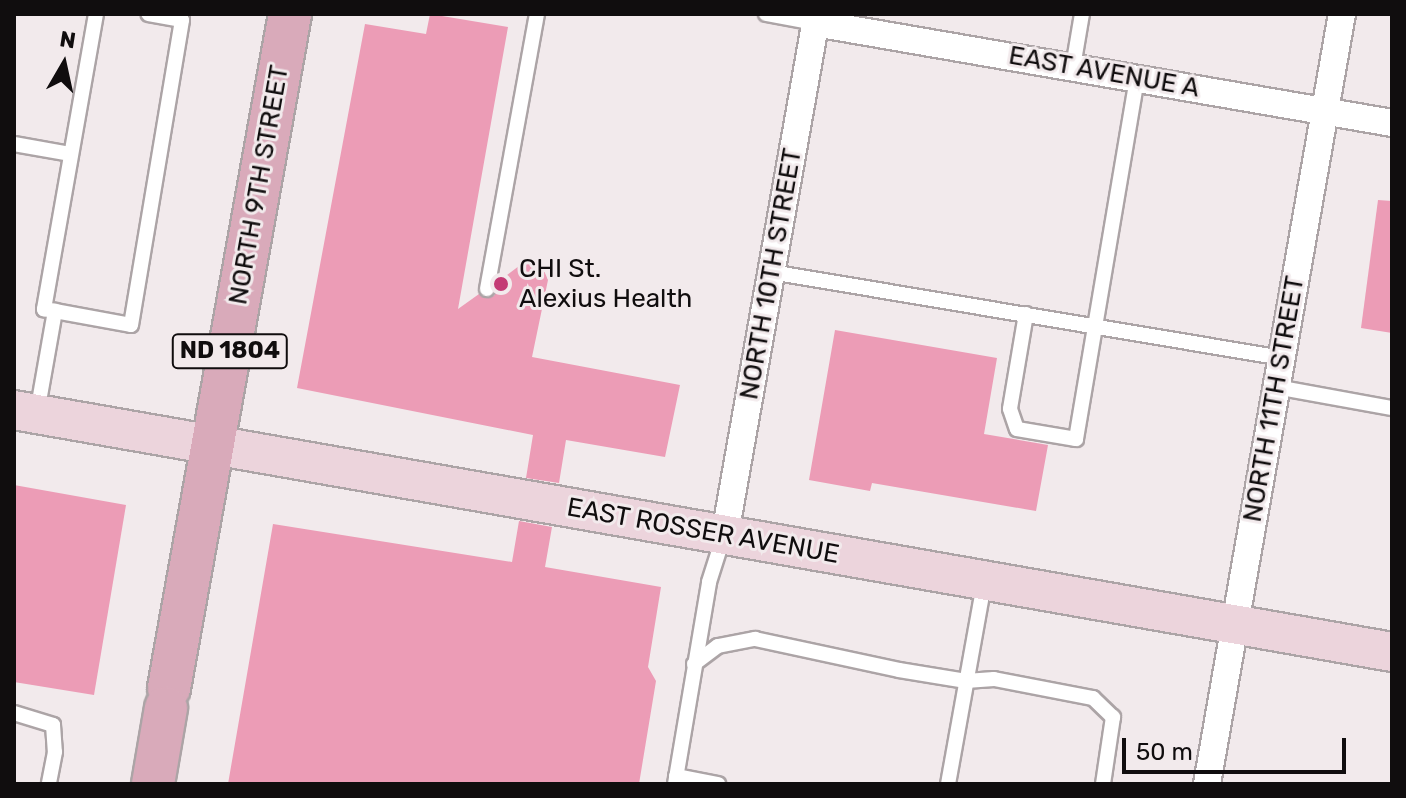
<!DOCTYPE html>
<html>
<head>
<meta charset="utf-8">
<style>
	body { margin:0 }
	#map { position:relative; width:1406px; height:798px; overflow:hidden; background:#f2eaec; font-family:Rubik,sans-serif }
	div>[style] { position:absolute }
	.building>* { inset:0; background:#ec9cb6 }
	.roads { filter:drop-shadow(2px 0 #aca4a6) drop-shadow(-2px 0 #aca4a6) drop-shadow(0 2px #aca4a6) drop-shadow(0 -2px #aca4a6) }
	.lane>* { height:14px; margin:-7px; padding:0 7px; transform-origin:7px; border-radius:7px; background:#fff }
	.street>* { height:26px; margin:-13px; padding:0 13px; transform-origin:13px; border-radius:13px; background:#fff }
	.secondary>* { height:38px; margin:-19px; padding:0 19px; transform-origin:19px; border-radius:19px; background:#ecd4dc }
	.primary>* { height:42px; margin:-21px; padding:0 21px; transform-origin:21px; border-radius:21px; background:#d9aaba }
	.dots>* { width:22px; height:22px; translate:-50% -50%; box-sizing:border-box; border:4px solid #f2eaec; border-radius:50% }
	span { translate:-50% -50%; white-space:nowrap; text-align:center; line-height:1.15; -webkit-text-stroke:6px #f2eaec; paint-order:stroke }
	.shield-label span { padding:2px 6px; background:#f2eaec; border:2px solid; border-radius:6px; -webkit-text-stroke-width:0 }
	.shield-label { font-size:24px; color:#100d0e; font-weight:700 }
	.street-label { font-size:26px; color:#100d0e }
	.poi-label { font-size:26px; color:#100d0e }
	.left { translate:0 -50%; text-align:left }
	.frame { position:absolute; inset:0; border:16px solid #100d0e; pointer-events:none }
	.north { position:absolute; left:24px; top:24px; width:80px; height:80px; -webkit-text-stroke:6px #f2eaec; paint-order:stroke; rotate:9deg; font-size:22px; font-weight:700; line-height:32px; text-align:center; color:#100d0e }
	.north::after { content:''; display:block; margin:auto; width:28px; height:36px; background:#100d0e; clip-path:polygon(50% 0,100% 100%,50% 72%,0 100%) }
	.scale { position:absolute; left:1122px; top:738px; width:224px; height:36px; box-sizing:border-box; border:4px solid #100d0e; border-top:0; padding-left:10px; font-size:24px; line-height:28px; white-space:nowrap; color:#100d0e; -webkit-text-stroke:6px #f2eaec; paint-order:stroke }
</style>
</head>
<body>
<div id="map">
	<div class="building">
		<i style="clip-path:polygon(430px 14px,508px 27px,458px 309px,479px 294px,494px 296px,499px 281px,523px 263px,542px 266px,548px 280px,532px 357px,680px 385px,665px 457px,566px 440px,559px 483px,526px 478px,533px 435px,297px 388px,365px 24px,426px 34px)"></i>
		<i style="clip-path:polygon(1378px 200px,1392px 201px,1392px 333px,1361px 328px)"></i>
		<i style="clip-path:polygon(835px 330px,997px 358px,984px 434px,1048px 445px,1036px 511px,872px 483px,870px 491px,809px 480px)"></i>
		<i style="clip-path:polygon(14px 485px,126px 505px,94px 695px,14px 682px)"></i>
		<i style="clip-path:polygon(519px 521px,552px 527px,545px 567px,661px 587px,648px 667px,656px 681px,639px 784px,228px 784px,273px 524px,512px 562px)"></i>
	</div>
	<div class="roads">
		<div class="lane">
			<i style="left:96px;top:14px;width:300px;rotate:100deg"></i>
			<i style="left:44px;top:309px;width:88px;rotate:10.4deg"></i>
			<i style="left:131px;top:325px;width:309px;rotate:-80.5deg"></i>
			<i style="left:182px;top:20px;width:34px;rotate:-170deg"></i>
			<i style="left:766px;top:14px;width:50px;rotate:10.4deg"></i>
			<i style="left:1073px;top:67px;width:54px;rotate:-80.4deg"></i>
			<i style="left:14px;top:144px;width:58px;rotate:10deg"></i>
			<i style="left:771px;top:272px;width:518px;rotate:9.55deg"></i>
			<i style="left:487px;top:289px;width:280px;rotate:-79.7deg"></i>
			<i style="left:1026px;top:314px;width:96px;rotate:99.6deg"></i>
			<i style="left:1010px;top:409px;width:21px;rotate:71deg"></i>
			<i style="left:1017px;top:429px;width:60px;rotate:9.6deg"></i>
			<i style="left:1076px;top:439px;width:366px;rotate:-80.4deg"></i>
			<i style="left:1276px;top:387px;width:118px;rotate:10.3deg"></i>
			<i style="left:37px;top:413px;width:104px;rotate:-80deg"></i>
			<i style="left:694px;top:664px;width:30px;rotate:-37deg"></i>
			<i style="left:718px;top:646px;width:38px;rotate:-11deg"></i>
			<i style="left:755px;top:639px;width:147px;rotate:12.1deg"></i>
			<i style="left:899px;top:670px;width:68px;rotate:9.3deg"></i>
			<i style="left:966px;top:681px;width:28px;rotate:-4deg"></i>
			<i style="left:994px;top:679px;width:101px;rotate:10.9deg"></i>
			<i style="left:1093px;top:698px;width:28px;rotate:44deg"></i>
			<i style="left:1113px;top:717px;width:68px;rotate:98.5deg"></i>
			<i style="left:14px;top:713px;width:41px;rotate:17.1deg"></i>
			<i style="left:53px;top:725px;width:27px;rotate:86deg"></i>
			<i style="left:55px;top:752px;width:33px;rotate:101deg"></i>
			<i style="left:676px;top:776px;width:43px;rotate:10.8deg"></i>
			<i style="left:675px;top:784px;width:205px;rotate:-80.4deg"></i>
			<i style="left:709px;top:582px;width:46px;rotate:-72.3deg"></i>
			<i style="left:948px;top:784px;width:203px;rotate:-79.8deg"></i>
		</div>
		<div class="street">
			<i style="left:815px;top:23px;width:586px;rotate:9.83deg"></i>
			<i style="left:725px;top:534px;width:528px;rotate:-79.97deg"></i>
			<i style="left:1207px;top:784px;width:782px;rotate:-80.06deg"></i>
		</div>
		<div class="secondary">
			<i style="left:14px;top:410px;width:1399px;rotate:9.96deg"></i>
		</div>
		<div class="primary">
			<i style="left:169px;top:688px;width:685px;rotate:-79.82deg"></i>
			<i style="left:153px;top:784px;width:77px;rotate:-80.3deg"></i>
		</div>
	</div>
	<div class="dots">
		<i style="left:501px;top:284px;background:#c43b75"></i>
	</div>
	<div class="shield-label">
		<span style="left:230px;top:351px">ND 1804</span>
	</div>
	<div class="street-label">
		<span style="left:1104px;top:72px;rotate:10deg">EAST AVENUE A</span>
		<span style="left:259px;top:185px;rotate:-80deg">NORTH 9TH STREET</span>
		<span style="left:771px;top:274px;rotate:-80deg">NORTH 10TH STREET</span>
		<span style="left:1274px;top:399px;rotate:-80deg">NORTH 11TH STREET</span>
		<span style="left:703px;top:531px;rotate:10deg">EAST ROSSER AVENUE</span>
	</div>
	<div class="poi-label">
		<span class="left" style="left:519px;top:284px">CHI St.<br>Alexius Health</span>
	</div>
	<div class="frame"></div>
	<div class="north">N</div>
	<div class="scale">50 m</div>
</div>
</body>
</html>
